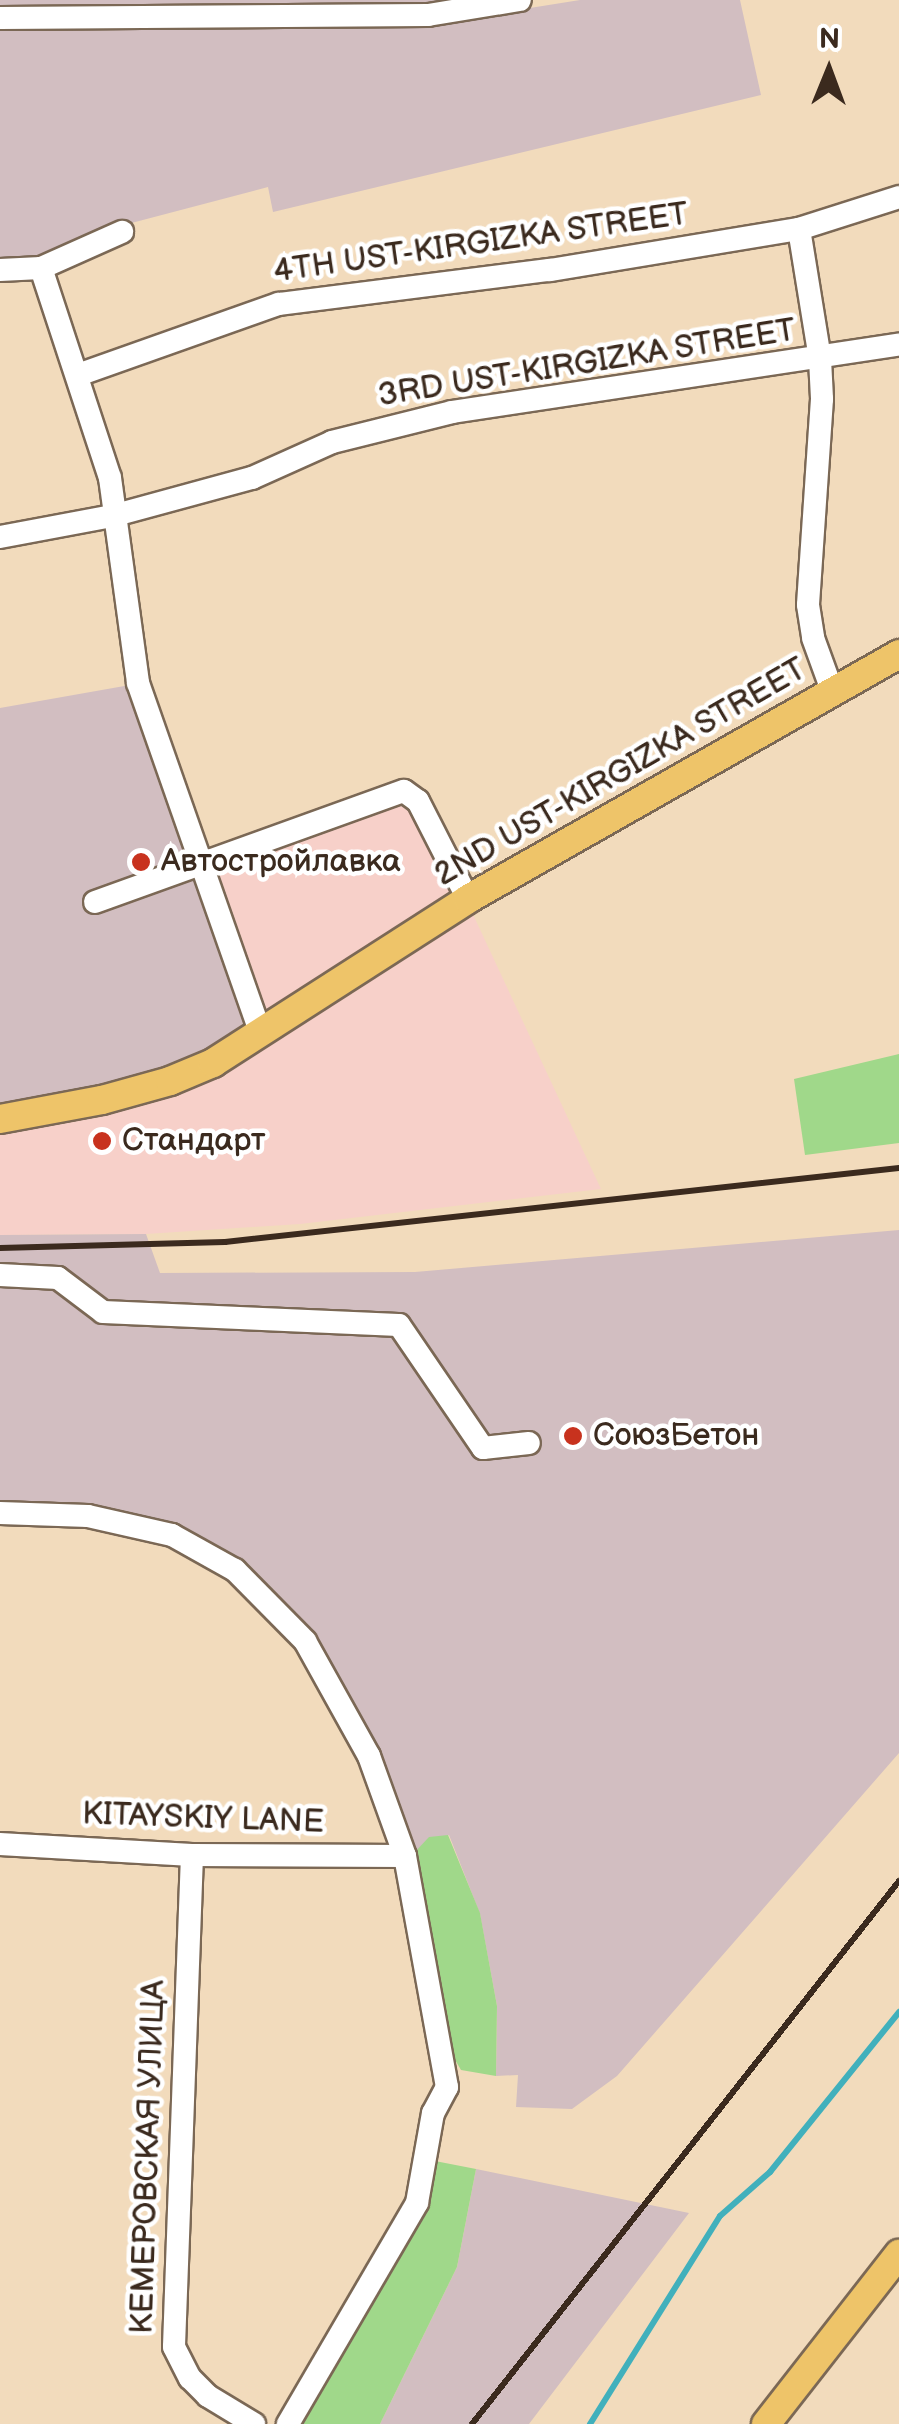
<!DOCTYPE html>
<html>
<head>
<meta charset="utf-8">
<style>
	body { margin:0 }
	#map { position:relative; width:899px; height:2424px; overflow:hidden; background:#f2dbbc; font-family:"Balsamiq Sans",sans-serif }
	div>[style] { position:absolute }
	.built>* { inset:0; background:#f7d0c9 }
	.industrial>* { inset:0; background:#d2bec1 }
	.green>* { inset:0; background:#a0d88a }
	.stream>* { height:6px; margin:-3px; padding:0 3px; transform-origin:3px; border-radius:3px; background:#41b0bc }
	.roads { filter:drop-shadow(2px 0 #7b6855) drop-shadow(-2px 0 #7b6855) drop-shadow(0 2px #7b6855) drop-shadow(0 -2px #7b6855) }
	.minor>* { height:22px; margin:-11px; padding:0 11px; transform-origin:11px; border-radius:11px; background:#fff }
	.major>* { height:28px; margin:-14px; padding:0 14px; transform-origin:14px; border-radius:14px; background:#eec469 }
	.rail>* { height:6px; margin:-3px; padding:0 3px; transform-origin:3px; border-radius:3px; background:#3b2a1e }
	.dots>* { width:28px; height:28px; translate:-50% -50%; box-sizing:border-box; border:5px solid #fff; border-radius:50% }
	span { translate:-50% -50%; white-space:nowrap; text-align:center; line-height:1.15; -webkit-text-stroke:9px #fff; paint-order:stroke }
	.street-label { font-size:32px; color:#3b2a1e }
	.poi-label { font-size:32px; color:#3b2a1e }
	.left { translate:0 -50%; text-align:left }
	.north { position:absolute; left:779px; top:20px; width:100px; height:100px; -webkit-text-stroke:8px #fff; paint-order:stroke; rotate:1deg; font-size:28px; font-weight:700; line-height:40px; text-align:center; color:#3b2a1e }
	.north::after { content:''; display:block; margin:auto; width:35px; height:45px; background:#3b2a1e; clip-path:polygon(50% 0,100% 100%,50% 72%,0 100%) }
</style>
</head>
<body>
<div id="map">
	<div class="built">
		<i style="clip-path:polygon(405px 797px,458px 891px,266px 1019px,211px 869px)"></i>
		<i style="clip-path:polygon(470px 908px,601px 1189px,300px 1224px,146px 1234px,0 1235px,0 1131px,156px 1096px)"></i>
	</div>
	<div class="industrial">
		<i style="clip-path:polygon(0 0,454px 0,428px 4px,0 10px)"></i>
		<i style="clip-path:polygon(580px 0,740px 0,761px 95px,273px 212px,268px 187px,120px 226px,38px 261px,0 264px,0 30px,431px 24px)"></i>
		<i style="clip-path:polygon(130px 685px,249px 1031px,205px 1060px,0 1112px,0 708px)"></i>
		<i style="clip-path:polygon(899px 1230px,899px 1753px,617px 2076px,572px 2109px,516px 2107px,518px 2075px,496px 2076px,497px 2006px,480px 1914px,449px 1835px,414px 1853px,313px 1636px,172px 1525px,0 1506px,0 1235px,146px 1234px,160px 1273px,415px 1272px)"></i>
		<i style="clip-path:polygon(476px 2169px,689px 2213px,529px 2424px,380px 2424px,457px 2267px)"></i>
	</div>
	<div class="green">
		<i style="clip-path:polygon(899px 1054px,899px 1143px,805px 1155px,794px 1079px)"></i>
		<i style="clip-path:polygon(448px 1835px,480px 1913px,497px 2006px,496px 2076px,461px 2070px,451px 2053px,428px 1911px,414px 1853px,429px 1837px)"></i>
		<i style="clip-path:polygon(435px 2161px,476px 2169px,457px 2267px,380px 2424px,302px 2424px)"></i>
	</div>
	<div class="stream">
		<i style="left:590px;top:2424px;width:245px;rotate:-58deg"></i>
		<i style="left:720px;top:2216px;width:67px;rotate:-41.3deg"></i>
		<i style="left:770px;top:2172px;width:206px;rotate:-51.1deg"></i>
	</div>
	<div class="roads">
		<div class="minor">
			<i style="left:0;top:18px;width:428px;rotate:-0.4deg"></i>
			<i style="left:428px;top:15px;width:93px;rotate:-9.3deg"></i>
			<i style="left:799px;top:229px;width:132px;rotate:80.8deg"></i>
			<i style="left:820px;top:359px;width:40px;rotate:87.1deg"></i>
			<i style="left:822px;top:399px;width:206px;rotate:93.9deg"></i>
			<i style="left:808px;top:605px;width:33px;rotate:81deg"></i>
			<i style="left:813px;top:638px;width:59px;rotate:70deg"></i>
			<i style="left:41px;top:268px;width:221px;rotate:71.8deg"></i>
			<i style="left:110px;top:478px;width:207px;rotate:82.2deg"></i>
			<i style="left:138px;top:683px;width:372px;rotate:70.7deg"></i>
			<i style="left:0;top:270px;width:41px;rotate:-2.8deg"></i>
			<i style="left:41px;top:268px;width:89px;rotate:-24deg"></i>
			<i style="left:78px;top:375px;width:213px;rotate:-19.5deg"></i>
			<i style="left:279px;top:304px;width:273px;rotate:-7.2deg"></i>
			<i style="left:550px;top:270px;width:252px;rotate:-9.4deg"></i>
			<i style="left:799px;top:229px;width:105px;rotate:-17.7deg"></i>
			<i style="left:0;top:537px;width:114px;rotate:-10.6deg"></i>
			<i style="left:112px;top:516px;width:145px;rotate:-15.2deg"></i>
			<i style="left:252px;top:478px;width:88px;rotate:-24.2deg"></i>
			<i style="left:332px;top:442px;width:124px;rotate:-14deg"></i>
			<i style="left:452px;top:412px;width:452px;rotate:-8.6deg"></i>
			<i style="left:95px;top:902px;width:328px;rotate:-19.8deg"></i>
			<i style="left:404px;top:791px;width:17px;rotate:36deg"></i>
			<i style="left:418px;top:801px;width:110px;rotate:63deg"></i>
			<i style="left:0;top:1275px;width:58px;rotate:3deg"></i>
			<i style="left:58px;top:1278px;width:56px;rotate:37.1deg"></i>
			<i style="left:103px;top:1312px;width:296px;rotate:2.5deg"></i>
			<i style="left:399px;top:1325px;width:149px;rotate:55.7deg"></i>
			<i style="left:483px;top:1448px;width:46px;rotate:-6.2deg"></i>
			<i style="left:0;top:1513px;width:88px;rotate:2deg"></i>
			<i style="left:88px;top:1516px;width:86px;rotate:12.7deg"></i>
			<i style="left:172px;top:1535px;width:72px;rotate:29.1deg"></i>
			<i style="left:235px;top:1570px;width:100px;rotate:45.4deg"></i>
			<i style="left:305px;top:1641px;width:132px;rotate:60.9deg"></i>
			<i style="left:369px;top:1756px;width:106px;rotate:70.2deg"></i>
			<i style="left:405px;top:1856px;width:235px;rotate:79.7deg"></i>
			<i style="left:447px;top:2087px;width:30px;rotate:118deg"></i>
			<i style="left:433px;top:2113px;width:91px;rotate:100.1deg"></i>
			<i style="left:417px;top:2203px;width:256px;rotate:120.3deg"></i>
			<i style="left:0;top:1844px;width:192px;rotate:3.3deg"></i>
			<i style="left:192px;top:1855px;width:213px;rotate:0.3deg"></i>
			<i style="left:192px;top:1855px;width:492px;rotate:92.1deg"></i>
			<i style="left:174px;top:2347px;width:35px;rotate:63deg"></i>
			<i style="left:190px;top:2378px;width:25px;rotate:45deg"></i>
			<i style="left:208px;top:2396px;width:54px;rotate:31.3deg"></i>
		</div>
		<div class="major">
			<i style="left:0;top:1119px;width:104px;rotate:-10.6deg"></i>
			<i style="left:102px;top:1100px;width:71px;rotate:-15.6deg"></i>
			<i style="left:170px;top:1081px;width:47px;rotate:-22.7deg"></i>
			<i style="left:213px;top:1063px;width:303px;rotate:-32.7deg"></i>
			<i style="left:468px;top:899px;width:496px;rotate:-29.6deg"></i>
			<i style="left:766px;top:2424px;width:216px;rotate:-52deg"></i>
		</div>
	</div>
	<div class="rail">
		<i style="left:0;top:1248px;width:225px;rotate:-1.5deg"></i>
		<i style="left:225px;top:1242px;width:678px;rotate:-6.27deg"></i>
		<i style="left:472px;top:2424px;width:691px;rotate:-51.82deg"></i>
	</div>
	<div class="dots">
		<i style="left:141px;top:862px;background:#c8321e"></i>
		<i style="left:102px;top:1141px;background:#c8321e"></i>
		<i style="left:573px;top:1436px;background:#c8321e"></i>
	</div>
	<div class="street-label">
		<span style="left:481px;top:244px;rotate:-8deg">4TH UST-KIRGIZKA STREET</span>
		<span style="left:587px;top:364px;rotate:-9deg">3RD UST-KIRGIZKA STREET</span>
		<span style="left:621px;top:773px;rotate:-30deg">2ND UST-KIRGIZKA STREET</span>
		<span style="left:203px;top:1819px;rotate:2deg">KITAYSKIY LANE</span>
		<span style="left:149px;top:2157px;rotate:-88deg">КЕМЕРОВСКАЯ УЛИЦА</span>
	</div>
	<div class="poi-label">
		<span class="left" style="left:161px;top:862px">Автостройлавка</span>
		<span class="left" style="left:122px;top:1141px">Стандарт</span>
		<span class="left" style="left:593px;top:1436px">СоюзБетон</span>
	</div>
	<div class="north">N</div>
</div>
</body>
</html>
